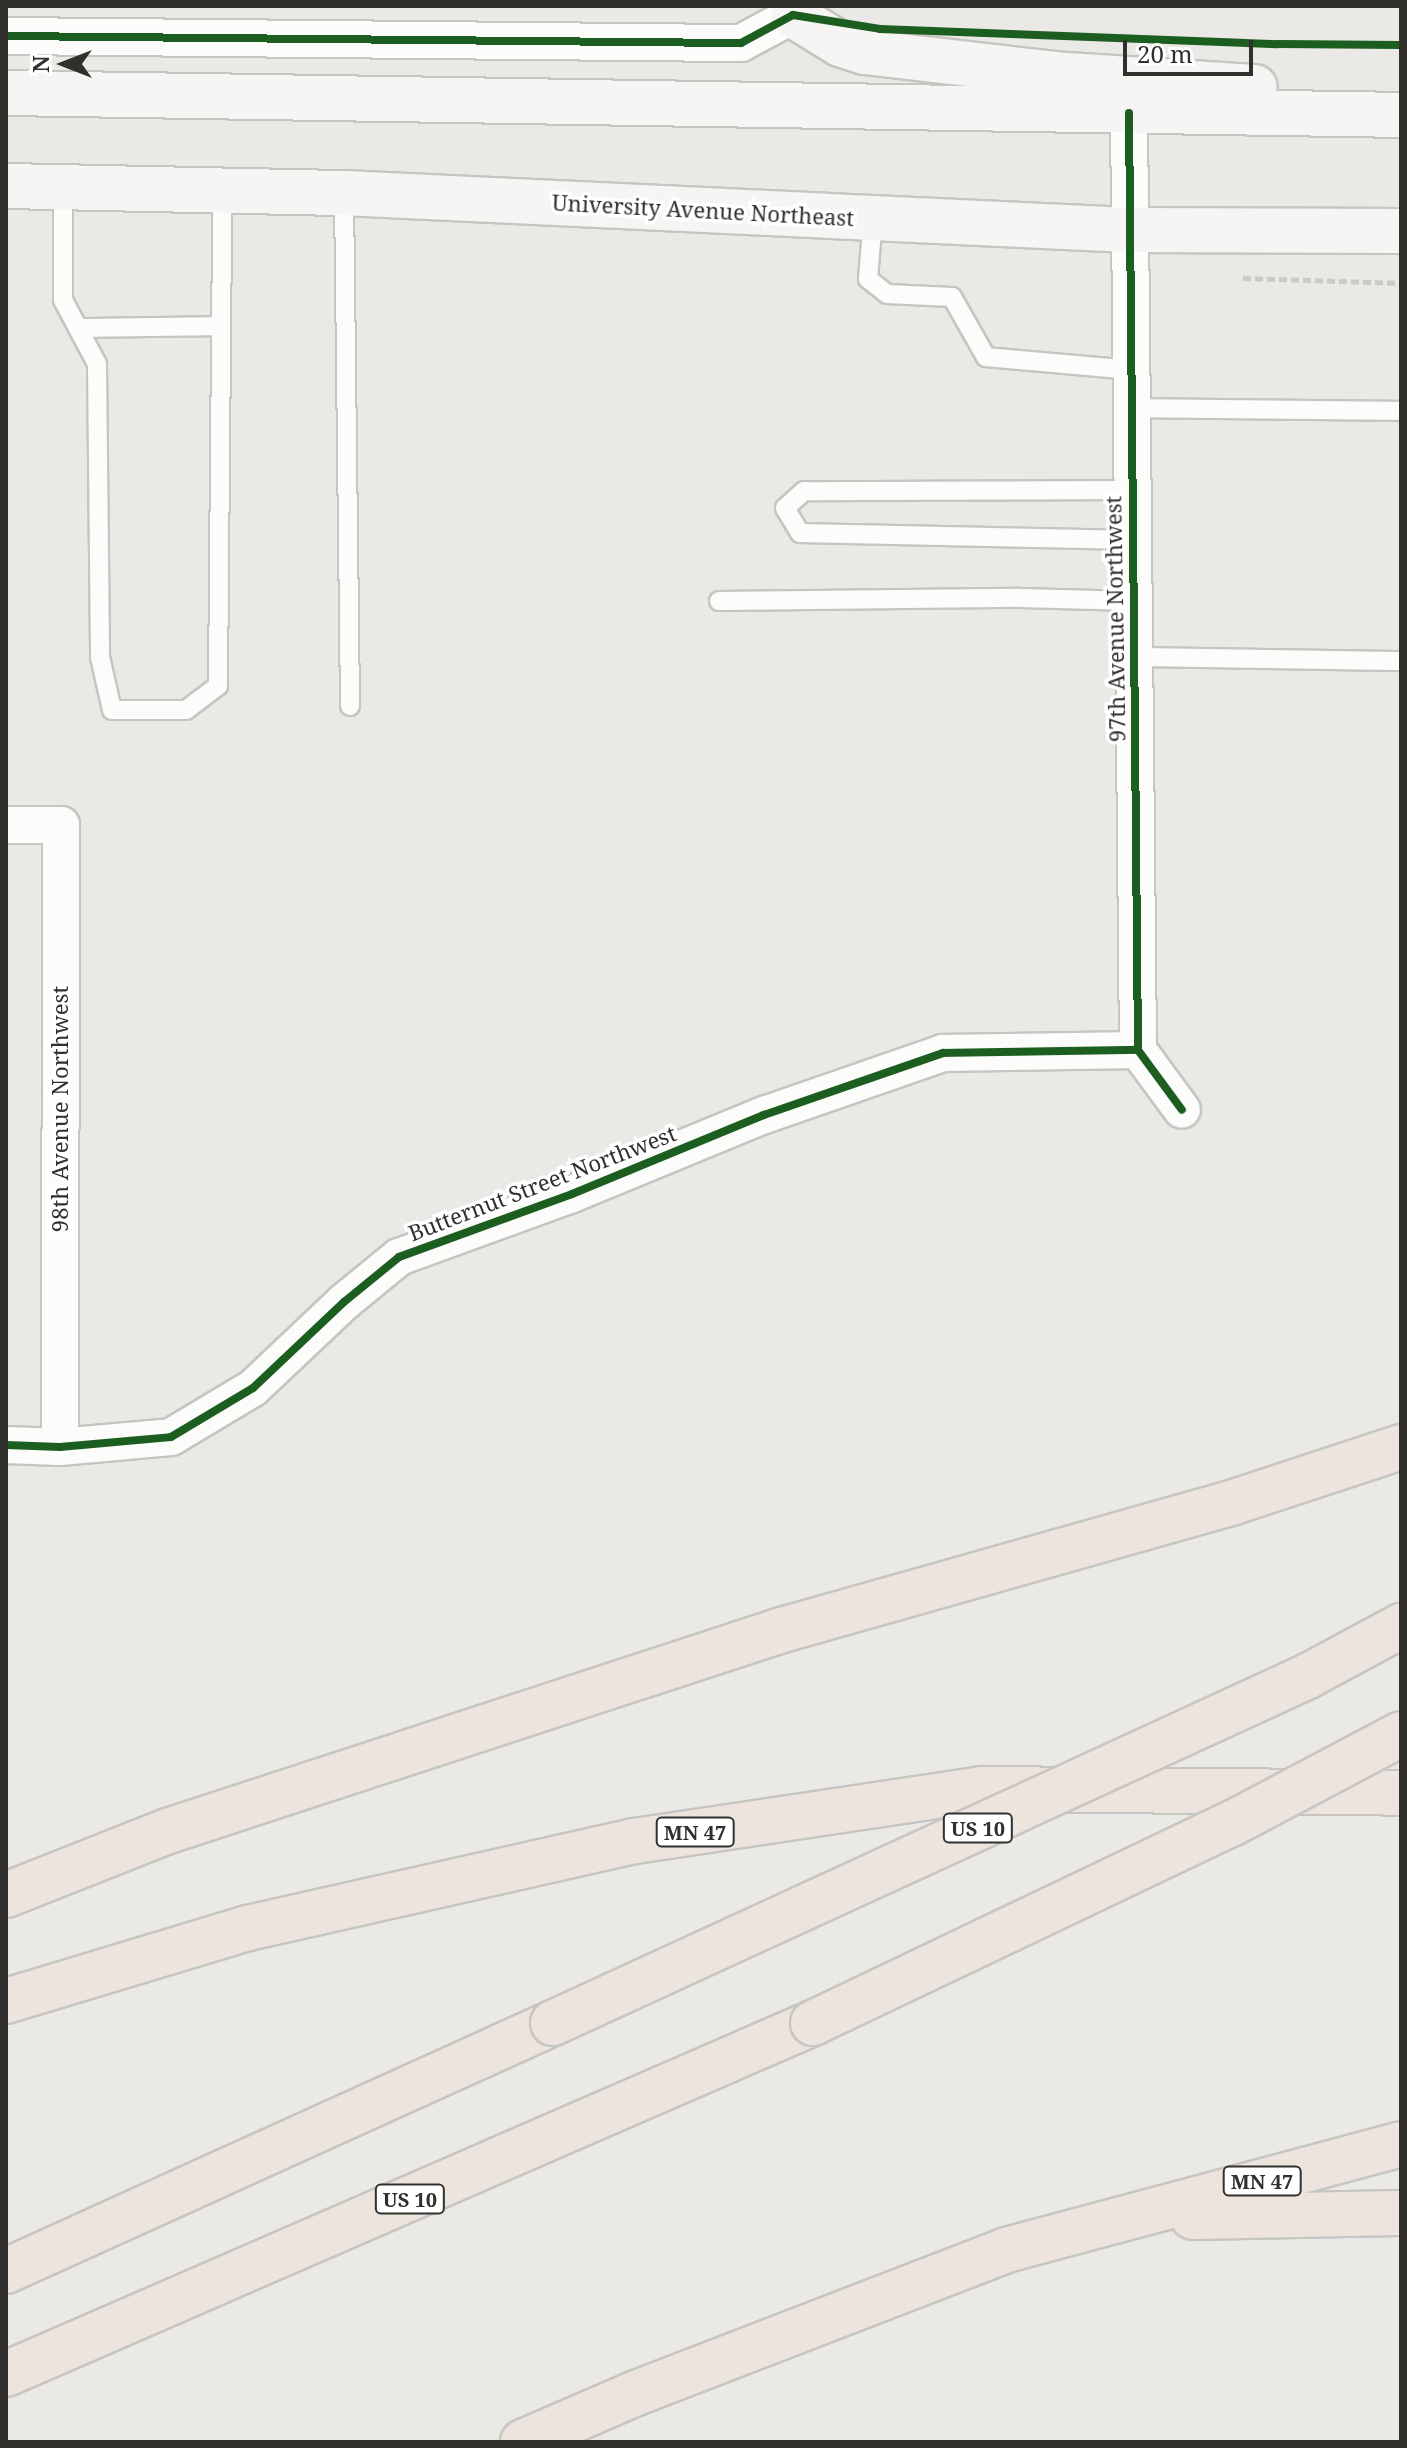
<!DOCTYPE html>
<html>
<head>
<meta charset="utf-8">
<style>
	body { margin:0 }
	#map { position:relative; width:1407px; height:2448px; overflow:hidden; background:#ebe9e6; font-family:"Noto Serif",serif }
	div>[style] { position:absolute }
	.path>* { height:5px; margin-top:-2.5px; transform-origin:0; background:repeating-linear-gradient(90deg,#cccac9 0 8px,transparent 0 12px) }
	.roads { filter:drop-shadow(2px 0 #c6c5c2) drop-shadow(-2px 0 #c6c5c2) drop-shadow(0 2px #c6c5c2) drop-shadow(0 -2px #c6c5c2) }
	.service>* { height:18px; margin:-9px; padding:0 9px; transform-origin:9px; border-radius:9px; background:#fcfcfb }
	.minor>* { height:36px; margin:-18px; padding:0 18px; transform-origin:18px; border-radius:18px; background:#fcfcfb }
	.secondary>* { height:44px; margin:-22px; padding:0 22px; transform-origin:22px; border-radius:22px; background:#f7f5f3 }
	.motorway>* { height:44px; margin:-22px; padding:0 22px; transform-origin:22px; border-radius:22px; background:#ede4de }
	.bridges { filter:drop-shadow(2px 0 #c7c6c4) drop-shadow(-2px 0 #c7c6c4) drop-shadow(0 2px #c7c6c4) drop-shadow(0 -2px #c7c6c4) }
	.motorway-bridge>* { height:44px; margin:-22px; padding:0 22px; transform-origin:22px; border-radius:22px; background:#ede4de }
	.cycleway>* { height:8px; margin:-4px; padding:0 4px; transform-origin:4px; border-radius:4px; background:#1b5e20 }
	span { translate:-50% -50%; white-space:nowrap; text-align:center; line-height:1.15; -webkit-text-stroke:7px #fff; paint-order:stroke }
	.shield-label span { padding:2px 6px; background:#fff; border:2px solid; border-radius:6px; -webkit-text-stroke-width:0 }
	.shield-label { font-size:20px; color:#31302d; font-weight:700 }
	.street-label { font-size:22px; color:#31302d }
	.frame { position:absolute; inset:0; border:8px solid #31302d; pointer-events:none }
	.north { position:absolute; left:24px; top:24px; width:80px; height:80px; -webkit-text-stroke:6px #fff; paint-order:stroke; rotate:270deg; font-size:22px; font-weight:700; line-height:32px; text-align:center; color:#31302d }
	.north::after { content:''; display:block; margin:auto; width:28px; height:36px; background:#31302d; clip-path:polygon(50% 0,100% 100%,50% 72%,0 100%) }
	.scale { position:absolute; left:1123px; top:40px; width:130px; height:36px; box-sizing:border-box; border:4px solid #31302d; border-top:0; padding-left:10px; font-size:24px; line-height:28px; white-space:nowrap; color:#31302d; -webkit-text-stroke:6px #fff; paint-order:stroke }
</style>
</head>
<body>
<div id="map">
	<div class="path">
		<i style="left:1243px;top:278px;width:158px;rotate:1.8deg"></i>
	</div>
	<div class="roads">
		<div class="service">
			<i style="left:63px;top:187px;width:113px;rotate:90deg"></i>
			<i style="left:63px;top:300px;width:72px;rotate:62deg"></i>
			<i style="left:97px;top:364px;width:293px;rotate:89.4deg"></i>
			<i style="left:100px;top:657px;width:54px;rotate:77.2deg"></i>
			<i style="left:112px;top:710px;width:74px"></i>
			<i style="left:186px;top:710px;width:40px;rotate:-37deg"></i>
			<i style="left:218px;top:686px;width:497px;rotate:-89.5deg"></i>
			<i style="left:344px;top:193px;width:513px;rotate:89.33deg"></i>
			<i style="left:873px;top:218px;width:61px;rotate:94.7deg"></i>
			<i style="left:868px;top:279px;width:24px;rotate:38deg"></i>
			<i style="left:887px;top:294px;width:65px;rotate:2.6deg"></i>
			<i style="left:952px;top:297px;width:69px;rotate:60.5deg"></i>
			<i style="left:986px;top:357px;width:146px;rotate:5.1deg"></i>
			<i style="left:78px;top:328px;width:143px;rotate:-0.8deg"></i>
			<i style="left:1132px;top:408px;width:269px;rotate:0.6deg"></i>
			<i style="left:1132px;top:490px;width:328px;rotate:179.8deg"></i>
			<i style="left:804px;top:491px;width:25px;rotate:138deg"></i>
			<i style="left:785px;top:508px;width:29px;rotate:59deg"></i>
			<i style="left:800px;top:533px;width:333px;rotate:1.2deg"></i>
			<i style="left:719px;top:601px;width:301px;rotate:-0.6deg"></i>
			<i style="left:1020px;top:598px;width:114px;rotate:1.5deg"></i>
			<i style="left:1134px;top:657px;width:267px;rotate:0.9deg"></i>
		</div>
		<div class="minor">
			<i style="left:6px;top:36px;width:735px;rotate:0.55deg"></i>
			<i style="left:741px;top:43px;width:59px;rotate:-28.3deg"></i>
			<i style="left:793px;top:15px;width:9px;rotate:-90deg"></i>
			<i style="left:1129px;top:113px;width:937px;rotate:89.45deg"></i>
			<i style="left:1138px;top:1050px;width:74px;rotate:53.7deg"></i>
			<i style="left:6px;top:825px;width:55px"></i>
			<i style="left:61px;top:825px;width:622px;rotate:90.09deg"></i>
			<i style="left:6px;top:1445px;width:54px;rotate:2.1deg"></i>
			<i style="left:60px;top:1447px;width:111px;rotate:-5.1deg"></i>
			<i style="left:171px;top:1437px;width:96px;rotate:-30.9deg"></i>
			<i style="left:253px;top:1388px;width:125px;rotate:-43.4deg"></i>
			<i style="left:344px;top:1302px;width:71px;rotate:-39.3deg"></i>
			<i style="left:399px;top:1257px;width:184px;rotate:-20deg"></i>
			<i style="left:572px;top:1194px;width:208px;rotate:-22.4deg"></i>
			<i style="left:764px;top:1115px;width:189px;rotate:-19.1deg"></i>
			<i style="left:943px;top:1053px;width:195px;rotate:-0.9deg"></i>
		</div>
		<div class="secondary">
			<i style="left:793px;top:15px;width:55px;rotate:31.7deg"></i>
			<i style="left:840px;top:44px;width:26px;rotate:18deg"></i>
			<i style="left:865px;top:52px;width:190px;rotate:6.6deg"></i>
			<i style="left:1054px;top:74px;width:201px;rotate:3.7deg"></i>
			<i style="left:6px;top:93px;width:1395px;rotate:0.9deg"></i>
			<i style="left:6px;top:186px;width:338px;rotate:1.2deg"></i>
			<i style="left:344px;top:193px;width:786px;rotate:2.7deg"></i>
			<i style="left:1129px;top:230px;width:272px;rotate:0.2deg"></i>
		</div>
		<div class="motorway">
			<i style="left:6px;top:1895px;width:174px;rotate:-21.6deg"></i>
			<i style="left:168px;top:1831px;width:646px;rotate:-18.13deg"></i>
			<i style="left:782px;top:1630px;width:467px;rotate:-15.8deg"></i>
			<i style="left:1231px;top:1503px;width:179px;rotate:-18.2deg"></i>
			<i style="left:6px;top:2001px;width:253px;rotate:-16.8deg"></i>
			<i style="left:248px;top:1928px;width:397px;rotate:-12.7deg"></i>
			<i style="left:635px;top:1841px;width:350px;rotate:-8.5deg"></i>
			<i style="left:981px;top:1789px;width:420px;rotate:0.5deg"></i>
			<i style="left:1193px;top:2217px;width:208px;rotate:-1.1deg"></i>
			<i style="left:6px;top:2271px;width:601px;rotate:-24.39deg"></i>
			<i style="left:6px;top:2374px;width:880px;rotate:-23.51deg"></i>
			<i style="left:523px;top:2442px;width:123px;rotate:-23.4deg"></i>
			<i style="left:636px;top:2393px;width:397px;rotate:-21.1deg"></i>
			<i style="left:1006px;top:2250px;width:409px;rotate:-15deg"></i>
		</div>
	</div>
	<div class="bridges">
		<div class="motorway-bridge">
			<i style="left:553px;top:2023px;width:831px;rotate:-24.68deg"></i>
			<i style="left:1308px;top:1676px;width:106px;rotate:-28.3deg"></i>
			<i style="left:813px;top:2023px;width:465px;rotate:-25.5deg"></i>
			<i style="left:1233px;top:1823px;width:190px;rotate:-27.9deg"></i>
		</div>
	</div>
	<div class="cycleway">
		<i style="left:6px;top:36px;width:735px;rotate:0.55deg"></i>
		<i style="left:741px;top:43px;width:59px;rotate:-28.3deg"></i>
		<i style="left:793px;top:15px;width:88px;rotate:9.1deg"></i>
		<i style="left:880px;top:29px;width:398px;rotate:2.2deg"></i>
		<i style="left:1278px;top:44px;width:123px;rotate:0.5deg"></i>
		<i style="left:1129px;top:113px;width:937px;rotate:89.45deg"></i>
		<i style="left:1138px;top:1050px;width:74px;rotate:53.7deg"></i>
		<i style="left:6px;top:1445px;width:54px;rotate:2.1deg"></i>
		<i style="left:60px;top:1447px;width:111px;rotate:-5.1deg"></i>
		<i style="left:171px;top:1437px;width:96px;rotate:-30.9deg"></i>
		<i style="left:253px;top:1388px;width:125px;rotate:-43.4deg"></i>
		<i style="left:344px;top:1302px;width:71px;rotate:-39.3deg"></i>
		<i style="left:399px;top:1257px;width:184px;rotate:-20deg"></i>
		<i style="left:572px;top:1194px;width:208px;rotate:-22.4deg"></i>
		<i style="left:764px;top:1115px;width:189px;rotate:-19.1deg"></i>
		<i style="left:943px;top:1053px;width:195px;rotate:-0.9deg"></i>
	</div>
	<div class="shield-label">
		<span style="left:978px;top:1828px">US 10</span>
		<span style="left:695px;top:1832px">MN 47</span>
		<span style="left:1262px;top:2181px">MN 47</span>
		<span style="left:410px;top:2199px">US 10</span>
	</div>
	<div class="street-label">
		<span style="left:703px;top:210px;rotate:3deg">University Avenue Northeast</span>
		<span style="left:1115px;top:619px;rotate:-91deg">97th Avenue Northwest</span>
		<span style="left:60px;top:1109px;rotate:-90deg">98th Avenue Northwest</span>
		<span style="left:542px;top:1183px;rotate:-21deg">Butternut Street Northwest</span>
	</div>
	<div class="frame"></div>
	<div class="north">N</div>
	<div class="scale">20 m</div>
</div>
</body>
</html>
